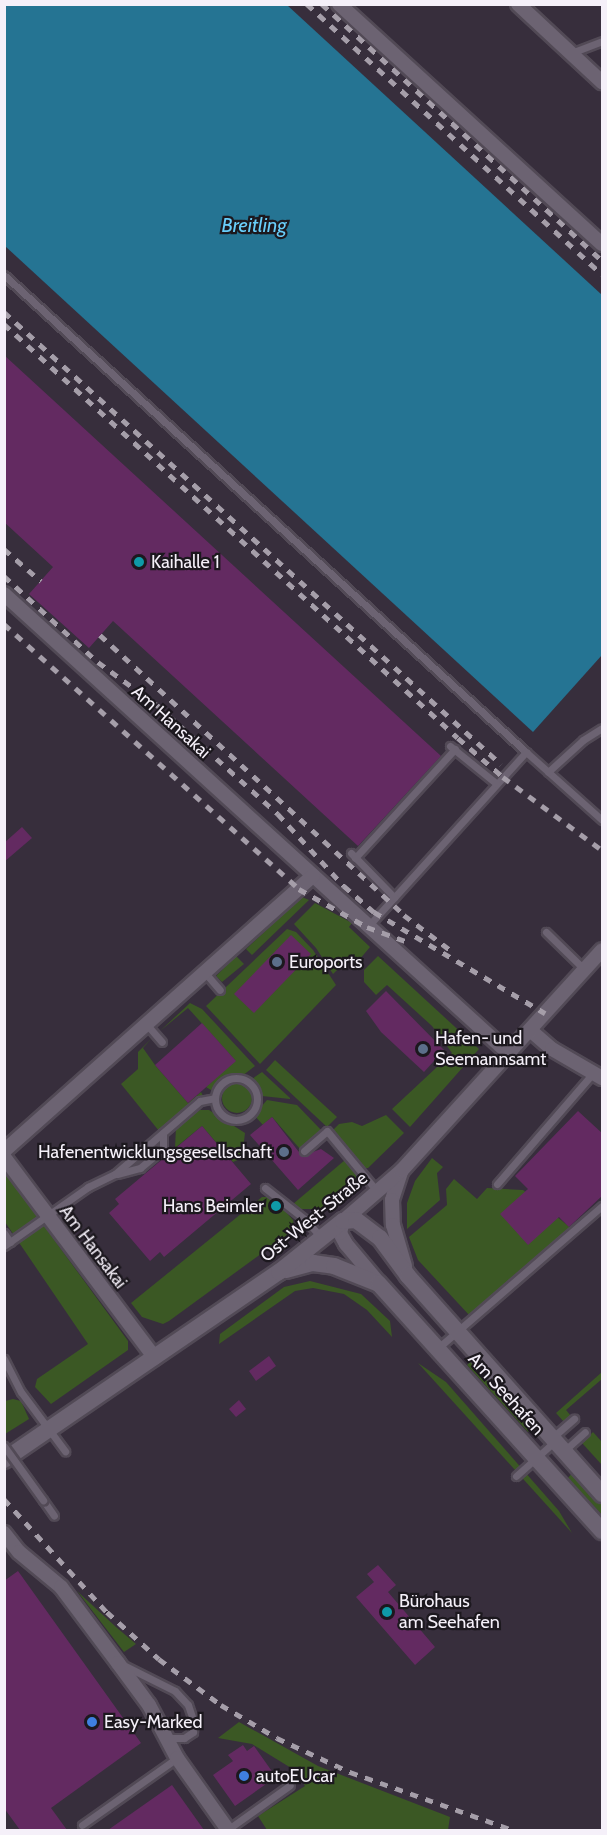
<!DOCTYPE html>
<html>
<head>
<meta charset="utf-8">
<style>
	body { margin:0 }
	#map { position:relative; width:607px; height:1835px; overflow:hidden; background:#372e3c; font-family:Cabin,sans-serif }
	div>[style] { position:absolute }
	.green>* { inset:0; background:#3b5824 }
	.round { border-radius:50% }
	.water>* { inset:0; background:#257493 }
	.building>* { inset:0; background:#632a61 }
	.roads { filter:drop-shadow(2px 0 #524a56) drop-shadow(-2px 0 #524a56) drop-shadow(0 2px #524a56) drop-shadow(0 -2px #524a56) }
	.service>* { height:7px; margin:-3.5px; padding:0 3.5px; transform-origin:3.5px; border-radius:3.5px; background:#6c6372 }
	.service>.ring { margin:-3.5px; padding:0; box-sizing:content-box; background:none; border:7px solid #6c6372; border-radius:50% }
	.minor>* { height:14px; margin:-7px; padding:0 7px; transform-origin:7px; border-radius:7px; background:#6c6372 }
	.tertiary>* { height:16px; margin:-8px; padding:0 8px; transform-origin:8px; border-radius:8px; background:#6c6372 }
	.rail>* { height:4.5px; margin-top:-2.25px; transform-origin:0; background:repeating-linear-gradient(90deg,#a59ea9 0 8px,transparent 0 16px) }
	.bridges { filter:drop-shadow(2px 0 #524a56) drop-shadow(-2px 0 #524a56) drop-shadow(0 2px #524a56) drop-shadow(0 -2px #524a56) }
	.service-bridge>* { height:7px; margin:-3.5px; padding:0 3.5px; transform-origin:3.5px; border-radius:3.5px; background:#6c6372 }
	.dots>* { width:16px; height:16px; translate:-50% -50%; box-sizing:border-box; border:3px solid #1c181e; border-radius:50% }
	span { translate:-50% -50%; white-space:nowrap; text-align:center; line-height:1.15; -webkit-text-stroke:4.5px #1c181e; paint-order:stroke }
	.poi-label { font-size:18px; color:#f5f0f9 }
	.left { translate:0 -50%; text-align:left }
	.right { translate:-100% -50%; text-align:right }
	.street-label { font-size:18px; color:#f5f0f9 }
	.water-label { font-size:20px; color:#69cefa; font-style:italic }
	.frame { position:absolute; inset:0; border:6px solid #f5f0f9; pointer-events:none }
</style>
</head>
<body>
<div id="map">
	<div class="green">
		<i style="clip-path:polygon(302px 897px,309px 900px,252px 955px,246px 949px)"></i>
		<i style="clip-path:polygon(315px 903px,352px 923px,349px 927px,370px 947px,354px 966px,347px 960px,333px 974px,316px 948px,294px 924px)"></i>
		<i style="clip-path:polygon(287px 929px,296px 932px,313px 950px,336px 985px,260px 1064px,206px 1006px)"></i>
		<i style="clip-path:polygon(236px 956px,244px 964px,222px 982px,216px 976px)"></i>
		<i style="clip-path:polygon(378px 956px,479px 1049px,410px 1127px,392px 1109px,452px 1053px,432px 1026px,387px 985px,376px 995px,364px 982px,364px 970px)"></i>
		<i style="clip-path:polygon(190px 1003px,202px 1009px,255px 1066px,242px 1076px,232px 1074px,211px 1090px,206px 1087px,235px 1060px,188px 1008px,160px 1031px)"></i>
		<i style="clip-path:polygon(152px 1038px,143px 1048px,155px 1065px,188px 1103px,201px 1092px,203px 1096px,159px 1131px,121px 1084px,138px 1069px,138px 1052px)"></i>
		<i style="clip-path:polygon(275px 1060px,337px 1117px,327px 1127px,266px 1070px)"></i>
		<i style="clip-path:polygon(262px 1072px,290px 1098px,290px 1099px,262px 1096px,252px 1079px)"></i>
		<i class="round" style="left:222px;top:1083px;width:30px;height:30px"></i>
		<i style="clip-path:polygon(267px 1100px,297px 1105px,322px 1131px,300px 1149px,272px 1117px,263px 1125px,254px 1115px)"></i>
		<i style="clip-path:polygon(200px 1110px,209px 1110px,245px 1133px,242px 1158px,233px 1162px,202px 1126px,175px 1148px,176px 1127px)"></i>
		<i style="clip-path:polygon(386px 1115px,404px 1133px,368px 1168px,361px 1168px,333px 1130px,339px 1124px,352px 1122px,362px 1126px)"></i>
		<i style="clip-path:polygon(432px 1158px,443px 1167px,437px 1173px,440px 1200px,407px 1229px,407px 1203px,415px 1181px)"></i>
		<i style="clip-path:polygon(345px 1160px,356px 1172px,356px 1178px,322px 1209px,300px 1209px,293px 1204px)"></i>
		<i style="clip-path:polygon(4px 1171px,128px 1341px,128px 1350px,51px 1404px,35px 1387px,37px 1379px,88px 1344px,5px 1222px)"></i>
		<i style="clip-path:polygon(454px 1179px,477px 1199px,487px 1188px,523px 1190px,571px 1228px,470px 1316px,418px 1260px,409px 1237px,447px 1205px,446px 1189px)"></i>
		<i style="clip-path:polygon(262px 1197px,273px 1197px,293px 1220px,295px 1229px,169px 1321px,163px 1324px,142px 1317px,131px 1303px)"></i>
		<i style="clip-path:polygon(310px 1281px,361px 1294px,390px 1321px,392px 1337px,367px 1310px,344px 1294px,313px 1288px,295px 1291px,219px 1344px,220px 1334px,284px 1287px)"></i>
		<i style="clip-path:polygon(473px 1359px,533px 1426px,528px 1432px,467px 1365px)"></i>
		<i style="clip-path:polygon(418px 1363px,446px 1382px,559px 1511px,572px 1533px)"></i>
		<i style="clip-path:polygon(602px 1372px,602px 1379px,566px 1410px,571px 1416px,564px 1422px,556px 1413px)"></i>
		<i style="clip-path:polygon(13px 1399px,21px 1401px,29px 1419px,5px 1434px,5px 1401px)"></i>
		<i style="clip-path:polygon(593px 1432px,602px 1442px,602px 1465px,582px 1443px)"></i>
		<i style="clip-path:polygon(573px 1472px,602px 1504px,602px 1515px,568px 1478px)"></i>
		<i style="clip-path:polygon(77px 1591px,116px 1627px,136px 1644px,124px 1652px)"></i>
		<i style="clip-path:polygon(239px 1722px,318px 1766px,450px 1817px,448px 1830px,267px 1830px,258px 1816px,305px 1786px,296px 1771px,252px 1744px,218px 1738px)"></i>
	</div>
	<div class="water">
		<i style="clip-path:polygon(4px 5px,287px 5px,602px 295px,602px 655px,533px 732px,5px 246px)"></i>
	</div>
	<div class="building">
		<i style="clip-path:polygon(4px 355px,441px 756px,358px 846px,113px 621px,89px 648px,29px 594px,53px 567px,4px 522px)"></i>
		<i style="clip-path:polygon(22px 827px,32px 838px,4px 862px,4px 843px)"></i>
		<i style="clip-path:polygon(291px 935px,311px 954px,254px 1013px,234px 994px)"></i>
		<i style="clip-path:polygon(386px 991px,444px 1050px,424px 1072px,381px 1032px,366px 1011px)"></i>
		<i style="clip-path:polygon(202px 1023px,236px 1061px,188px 1103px,155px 1065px)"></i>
		<i style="clip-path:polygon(578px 1111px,603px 1134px,603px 1195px,569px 1227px,559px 1217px,528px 1245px,500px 1214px,528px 1189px,515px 1176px)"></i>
		<i style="clip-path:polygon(272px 1117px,302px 1156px,321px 1149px,334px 1158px,298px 1190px,250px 1135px)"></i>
		<i style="clip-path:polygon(202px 1126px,251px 1184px,164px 1257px,160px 1252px,150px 1261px,109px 1213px,119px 1204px,115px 1199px)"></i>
		<i style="clip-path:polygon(269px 1356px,276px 1366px,256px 1381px,249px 1371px)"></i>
		<i style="clip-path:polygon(239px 1400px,246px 1409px,236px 1417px,229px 1409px)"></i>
		<i style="clip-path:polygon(378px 1565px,396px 1585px,388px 1592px,435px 1647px,415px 1665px,356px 1597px,374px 1582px,367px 1574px)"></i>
		<i style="clip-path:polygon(18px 1571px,141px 1743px,51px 1808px,67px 1830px,20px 1830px,4px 1808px,4px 1581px)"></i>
		<i style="clip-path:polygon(243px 1745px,247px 1751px,254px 1746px,276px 1777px,235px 1806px,213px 1775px,233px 1761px,228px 1755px)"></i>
		<i style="clip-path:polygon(172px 1785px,204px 1830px,108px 1830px)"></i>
	</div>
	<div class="roads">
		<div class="service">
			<i style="left:571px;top:53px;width:33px;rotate:-21deg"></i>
			<i style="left:4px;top:275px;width:707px;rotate:42.42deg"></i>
			<i style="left:526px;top:752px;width:235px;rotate:132.2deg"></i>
			<i style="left:450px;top:746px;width:60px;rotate:39deg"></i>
			<i style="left:526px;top:752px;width:102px;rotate:41.8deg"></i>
			<i style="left:548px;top:772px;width:47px;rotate:-42.4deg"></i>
			<i style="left:583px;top:740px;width:22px;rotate:-32deg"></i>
			<i style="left:351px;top:853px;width:62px;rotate:45.7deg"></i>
			<i style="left:355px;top:858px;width:148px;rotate:-47.5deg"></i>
			<i style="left:546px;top:932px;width:54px;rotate:44.3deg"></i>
			<i style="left:206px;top:974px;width:21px;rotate:49deg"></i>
			<i style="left:148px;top:1026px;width:21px;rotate:49deg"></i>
			<i class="ring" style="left:215px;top:1078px;width:35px;height:35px"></i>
			<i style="left:304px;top:1151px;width:30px;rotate:-41deg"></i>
			<i style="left:327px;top:1131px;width:78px;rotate:50.2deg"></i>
			<i style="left:117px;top:1174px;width:24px;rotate:-15deg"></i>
			<i style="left:140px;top:1168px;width:30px;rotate:-40deg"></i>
			<i style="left:163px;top:1149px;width:16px;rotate:-90deg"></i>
			<i style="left:497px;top:1184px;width:147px;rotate:-49.1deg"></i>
			<i style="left:265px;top:1188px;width:53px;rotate:38.2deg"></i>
			<i style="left:307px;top:1221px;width:23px;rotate:50deg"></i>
			<i style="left:4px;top:1233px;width:11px;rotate:56deg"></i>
			<i style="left:4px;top:1246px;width:103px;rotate:-35.1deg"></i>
			<i style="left:88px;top:1187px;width:30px;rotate:-26deg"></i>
			<i style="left:115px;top:1174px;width:112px;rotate:-40.7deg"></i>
			<i style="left:200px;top:1101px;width:15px;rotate:-11deg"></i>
			<i style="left:438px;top:1348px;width:217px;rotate:-40.9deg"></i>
			<i style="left:4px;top:1359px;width:37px;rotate:63deg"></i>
			<i style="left:21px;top:1392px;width:74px;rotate:53.3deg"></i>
			<i style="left:553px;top:1437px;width:28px;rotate:-41deg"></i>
			<i style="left:564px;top:1451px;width:28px;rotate:-42deg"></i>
			<i style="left:516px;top:1476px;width:51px;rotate:-41.8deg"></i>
			<i style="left:43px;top:1500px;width:19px;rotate:55deg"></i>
			<i style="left:123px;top:1665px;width:58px;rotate:26.6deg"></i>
			<i style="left:175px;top:1691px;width:19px;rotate:47deg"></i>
			<i style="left:188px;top:1705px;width:18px;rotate:71deg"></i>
			<i style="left:194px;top:1722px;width:10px;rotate:96deg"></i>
			<i style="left:193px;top:1732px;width:11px;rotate:146deg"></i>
			<i style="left:184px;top:1738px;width:17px;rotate:180deg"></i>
			<i style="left:82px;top:1825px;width:116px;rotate:-35.2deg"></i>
			<i style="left:227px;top:1830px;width:77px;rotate:-35.5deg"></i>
		</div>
		<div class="minor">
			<i style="left:339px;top:4px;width:356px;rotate:42.4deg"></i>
			<i style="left:518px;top:4px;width:115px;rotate:42.9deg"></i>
			<i style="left:4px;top:594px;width:682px;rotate:42.32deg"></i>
			<i style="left:530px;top:1030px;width:29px;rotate:41deg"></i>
			<i style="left:552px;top:1049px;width:58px;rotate:30.1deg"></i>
			<i style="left:4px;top:1151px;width:414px;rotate:-41.7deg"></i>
			<i style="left:4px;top:1157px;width:251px;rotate:53.1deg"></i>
			<i style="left:401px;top:1172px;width:29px;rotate:108deg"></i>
			<i style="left:392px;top:1200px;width:25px;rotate:88deg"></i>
			<i style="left:393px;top:1225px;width:43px;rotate:73.7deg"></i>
			<i style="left:378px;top:1282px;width:50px;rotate:-130.1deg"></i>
			<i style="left:346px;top:1244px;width:13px;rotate:-119deg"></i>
			<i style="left:340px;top:1233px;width:12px;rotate:-76deg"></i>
			<i style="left:343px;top:1221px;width:78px;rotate:-40.8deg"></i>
			<i style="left:402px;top:1170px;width:297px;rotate:-47.7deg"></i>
			<i style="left:4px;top:1533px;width:24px;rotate:52deg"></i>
			<i style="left:19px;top:1552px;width:55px;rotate:39.8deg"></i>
			<i style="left:61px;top:1587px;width:95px;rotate:53.1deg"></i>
			<i style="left:118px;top:1663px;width:52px;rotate:53.6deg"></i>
			<i style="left:149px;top:1705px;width:60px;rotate:62.2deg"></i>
			<i style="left:177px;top:1758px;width:88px;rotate:54.7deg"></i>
		</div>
		<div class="tertiary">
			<i style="left:286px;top:1270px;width:28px;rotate:-15deg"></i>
			<i style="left:313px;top:1263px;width:21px;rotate:8deg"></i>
			<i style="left:334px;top:1266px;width:48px;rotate:21.8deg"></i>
			<i style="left:379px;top:1284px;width:333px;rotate:47.9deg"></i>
			<i style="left:4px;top:1460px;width:333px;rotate:-34.4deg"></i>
			<i style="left:279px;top:1272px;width:82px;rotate:-38.6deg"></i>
			<i style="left:343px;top:1221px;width:13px;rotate:-4deg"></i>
			<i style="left:356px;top:1220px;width:30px;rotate:37deg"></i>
			<i style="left:380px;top:1238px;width:47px;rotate:53.6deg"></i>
			<i style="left:408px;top:1276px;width:292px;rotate:48.3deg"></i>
		</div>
	</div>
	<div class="rail">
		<i style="left:307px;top:4px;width:400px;rotate:42.5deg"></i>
		<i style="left:322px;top:4px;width:380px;rotate:42.5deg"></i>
		<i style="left:4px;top:312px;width:672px;rotate:42.29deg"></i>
		<i style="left:4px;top:324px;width:614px;rotate:42.36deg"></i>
		<i style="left:458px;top:738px;width:60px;rotate:40.9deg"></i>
		<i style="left:503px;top:777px;width:123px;rotate:36.4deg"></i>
		<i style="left:4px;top:549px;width:49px;rotate:40.9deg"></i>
		<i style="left:4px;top:576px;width:127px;rotate:42.5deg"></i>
		<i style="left:98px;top:662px;width:73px;rotate:36.1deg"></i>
		<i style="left:157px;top:705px;width:163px;rotate:42deg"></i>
		<i style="left:278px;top:814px;width:98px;rotate:47.5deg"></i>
		<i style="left:344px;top:886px;width:40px;rotate:41deg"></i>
		<i style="left:374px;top:912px;width:199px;rotate:30.6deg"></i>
		<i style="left:4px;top:624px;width:397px;rotate:41.9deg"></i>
		<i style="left:299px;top:889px;width:78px;rotate:29.2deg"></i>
		<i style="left:367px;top:927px;width:47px;rotate:20deg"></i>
		<i style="left:100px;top:635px;width:413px;rotate:42.6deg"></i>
		<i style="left:404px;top:915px;width:61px;rotate:37.1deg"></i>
		<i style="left:4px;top:1499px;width:153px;rotate:47.7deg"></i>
		<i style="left:107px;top:1612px;width:70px;rotate:42.1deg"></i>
		<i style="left:159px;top:1659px;width:77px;rotate:36.6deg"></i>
		<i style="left:221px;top:1705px;width:65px;rotate:30.5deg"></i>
		<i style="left:277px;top:1738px;width:81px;rotate:25deg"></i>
		<i style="left:350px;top:1772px;width:173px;rotate:19.6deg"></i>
	</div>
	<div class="bridges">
		<div class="service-bridge">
			<i style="left:4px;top:1446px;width:67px;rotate:54.2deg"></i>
		</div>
	</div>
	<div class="dots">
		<i style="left:139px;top:562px;background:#0f9aa8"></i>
		<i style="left:277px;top:962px;background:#5c6f8a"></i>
		<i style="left:423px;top:1049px;background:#5c6f8a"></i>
		<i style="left:284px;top:1152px;background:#5c6f8a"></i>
		<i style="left:276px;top:1206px;background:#0f9aa8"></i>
		<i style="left:387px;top:1612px;background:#0f9aa8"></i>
		<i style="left:92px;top:1722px;background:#3f7fe0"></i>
		<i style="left:244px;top:1776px;background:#3f7fe0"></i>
	</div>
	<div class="poi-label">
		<span class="left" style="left:151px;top:562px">Kaihalle 1</span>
		<span class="left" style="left:289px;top:962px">Euroports</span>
		<span class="left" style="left:435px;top:1049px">Hafen- und<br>Seemannsamt</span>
		<span class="right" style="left:272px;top:1152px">Hafenentwicklungsgesellschaft</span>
		<span class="right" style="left:264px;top:1206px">Hans Beimler</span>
		<span class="left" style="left:399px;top:1612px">Bürohaus<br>am Seehafen</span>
		<span class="left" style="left:104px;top:1722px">Easy-Marked</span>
		<span class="left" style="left:256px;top:1776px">autoEUcar</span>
	</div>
	<div class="street-label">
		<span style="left:171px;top:722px;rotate:42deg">Am Hansakai</span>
		<span style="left:314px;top:1217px;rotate:-39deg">Ost-West-Straße</span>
		<span style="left:93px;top:1247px;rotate:53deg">Am Hansakai</span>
		<span style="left:506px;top:1394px;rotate:48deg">Am Seehafen</span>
	</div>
	<div class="water-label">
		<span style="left:254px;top:225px">Breitling</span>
	</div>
	<div class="frame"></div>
</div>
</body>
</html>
